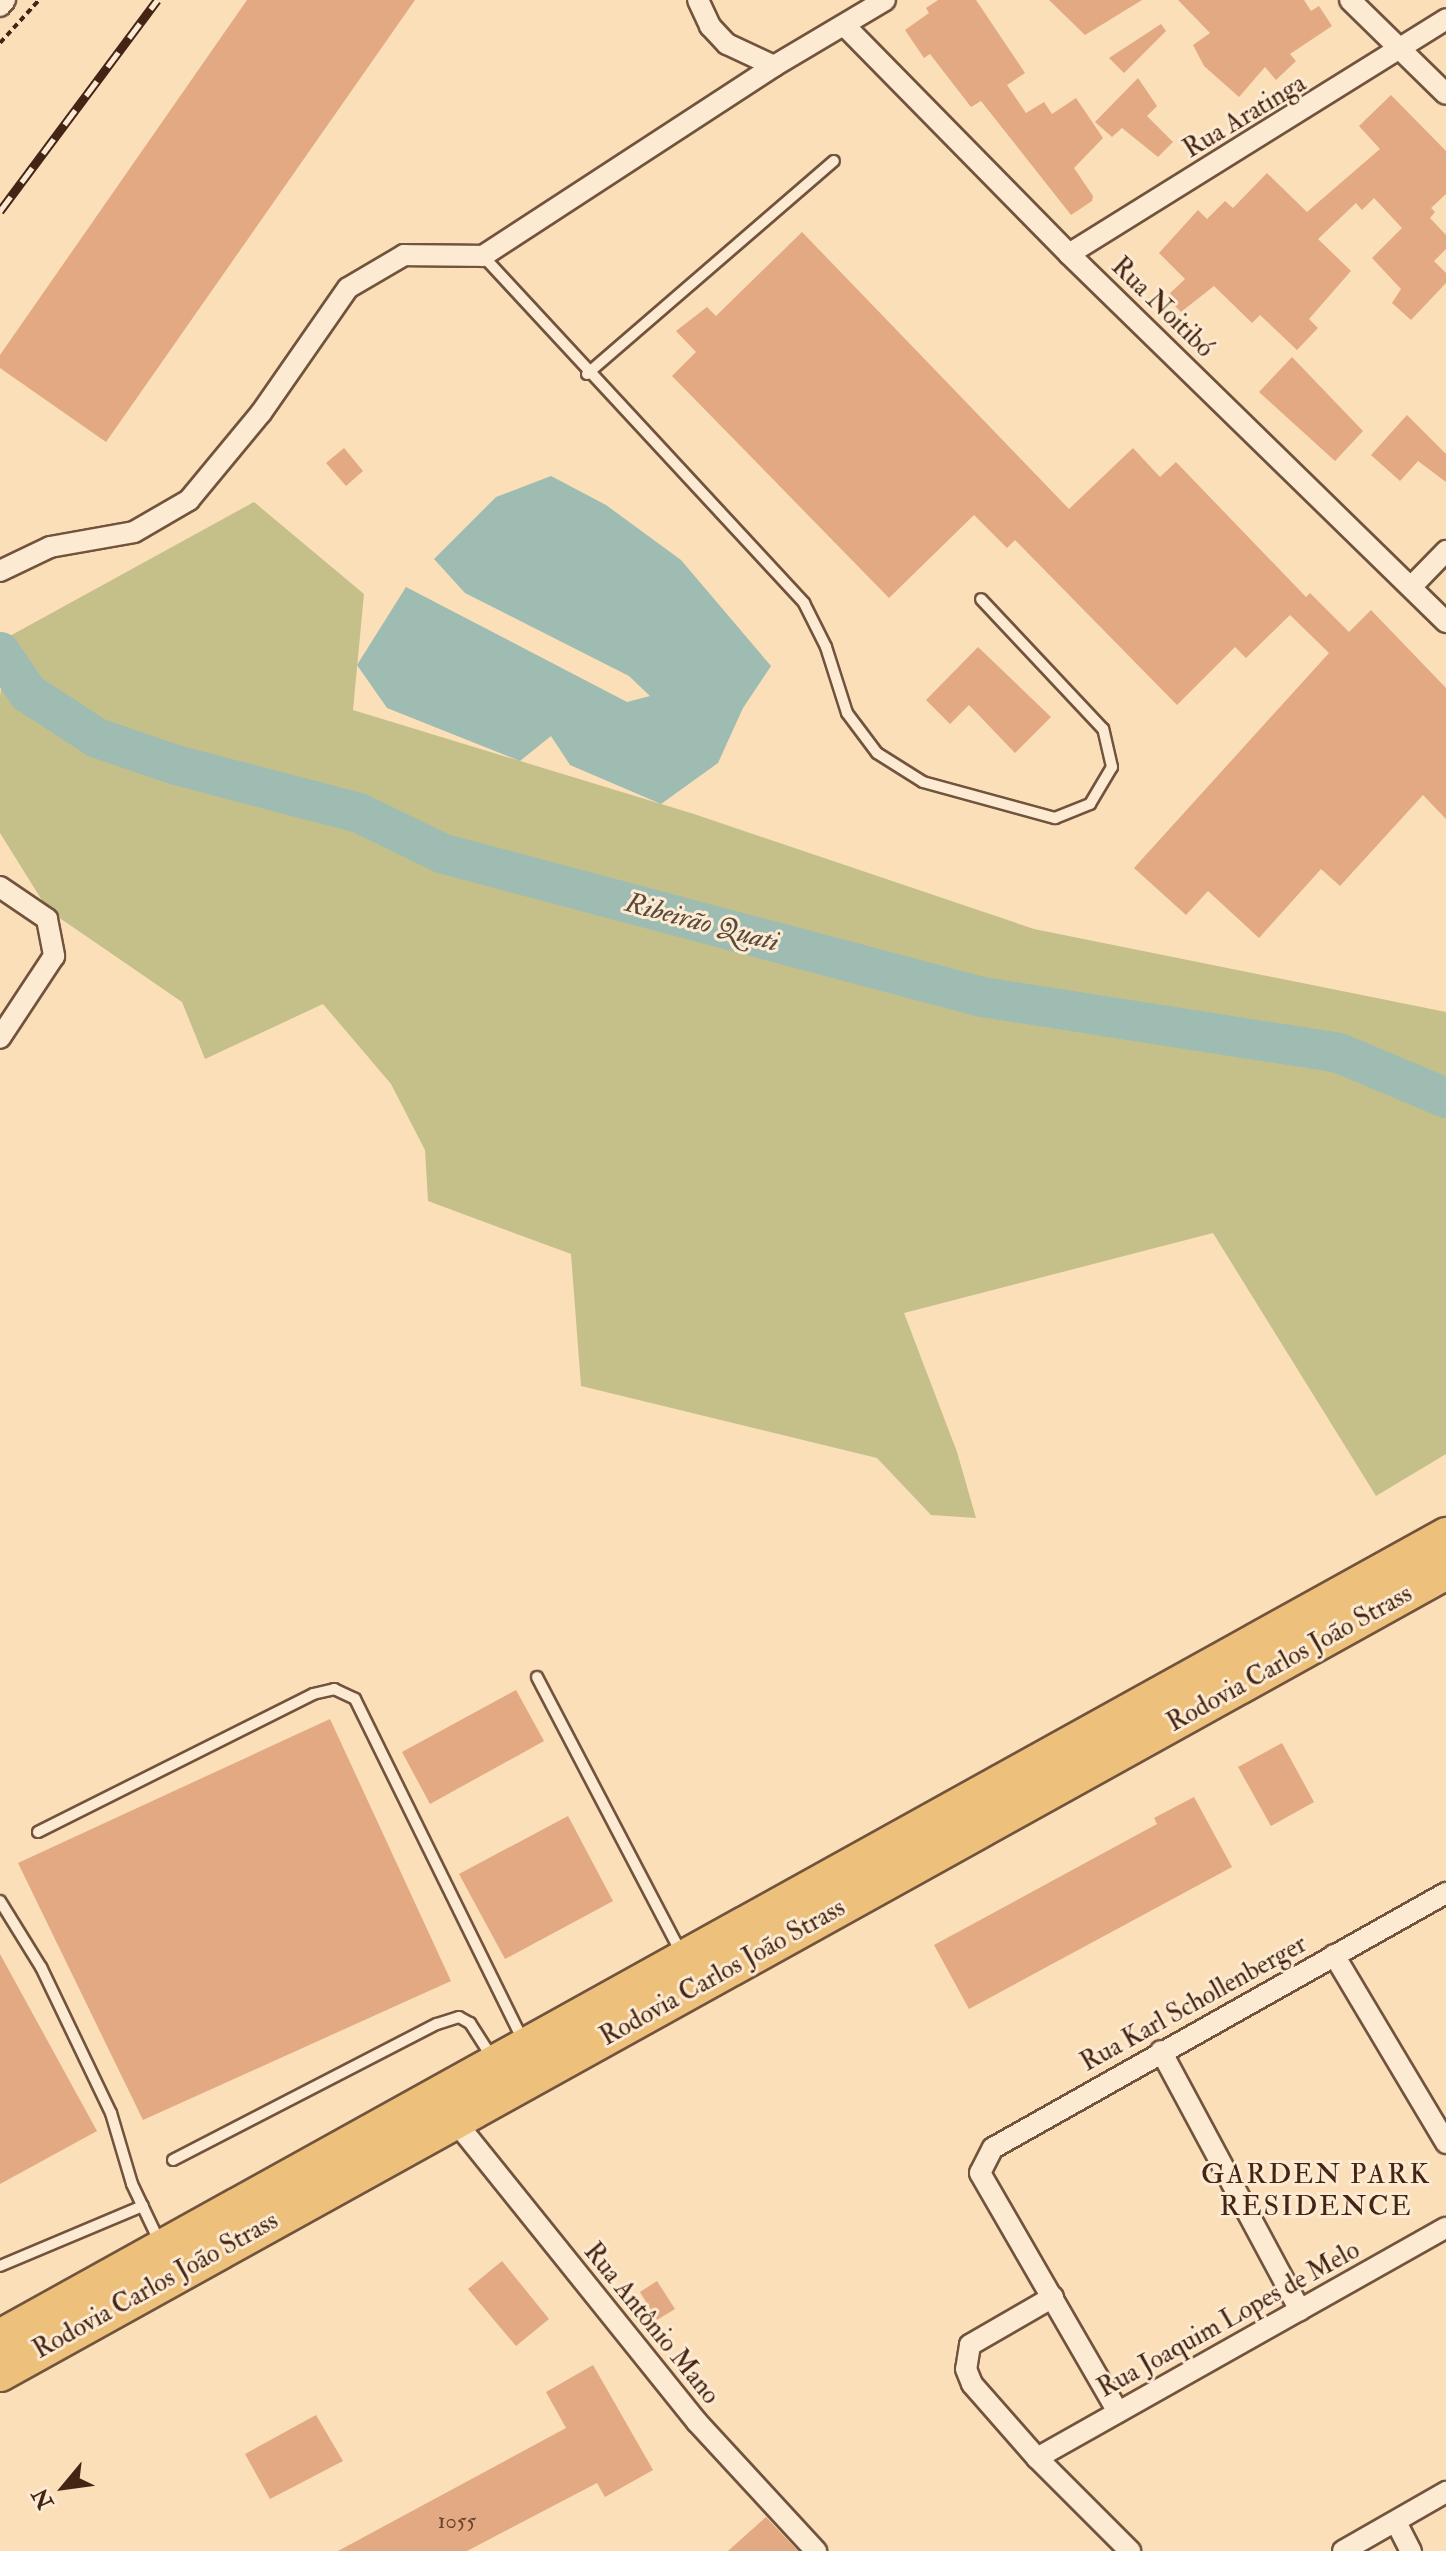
<!DOCTYPE html>
<html>
<head>
<meta charset="utf-8">
<style>
	body { margin:0 }
	#map { position:relative; width:1446px; height:2551px; overflow:hidden; background:#fadfb9; font-family:"IM FELL Double Pica",serif }
	div>[style] { position:absolute }
	.green>* { inset:0; background:#c5c08a }
	.water>* { inset:0; background:#9ebcb2 }
	.river>* { height:40px; margin:-20px; padding:0 20px; transform-origin:20px; border-radius:20px; background:#9ebcb2 }
	.building>* { inset:0; background:#e2a983 }
	.path>* { height:4px; margin-top:-2px; transform-origin:0; background:repeating-linear-gradient(90deg,#442414 0 6px,transparent 0 10px) }
	.roads { filter:drop-shadow(2px 0 #72533d) drop-shadow(-2px 0 #72533d) drop-shadow(0 2px #72533d) drop-shadow(0 -2px #72533d) }
	.lane>* { height:10px; margin:-5px; padding:0 5px; transform-origin:5px; border-radius:5px; background:#fcead2 }
	.street>* { height:20px; margin:-10px; padding:0 10px; transform-origin:10px; border-radius:10px; background:#fcead2 }
	.highway>* { height:36px; margin:-18px; padding:0 18px; transform-origin:18px; border-radius:18px; background:#edc07c }
	.rail>* { height:9px; margin-top:-4.5px; transform-origin:0; background:repeating-linear-gradient(90deg,#fcead2 0 18px,#442414 0 36px); box-sizing:border-box; border-block:2px solid #442414 }
	span { translate:-50% -50%; white-space:nowrap; text-align:center; line-height:1.15; -webkit-text-stroke:6px #fcead2; paint-order:stroke }
	.number-label { font-size:22px; color:#6c4530 }
	.number-label span { -webkit-text-stroke-width:0 }
	.street-label { font-size:26px; color:#442414 }
	.water-label { font-size:28px; color:#5a4a3c; font-style:italic }
	.neighbourhood-label { font-size:28px; color:#442414; letter-spacing:2px }
	.north { position:absolute; left:24px; top:2447px; width:80px; height:80px; -webkit-text-stroke:6px #fcead2; paint-order:stroke; rotate:241deg; font-size:22px; font-weight:700; line-height:32px; text-align:center; color:#442414 }
	.north::after { content:''; display:block; margin:auto; width:28px; height:36px; background:#442414; clip-path:polygon(50% 0,100% 100%,50% 72%,0 100%) }
</style>
</head>
<body>
<div id="map">
	<div class="green">
		<i style="clip-path:polygon(254px 502px,364px 594px,353px 710px,694px 814px,1034px 929px,1446px 1012px,1446px 1454px,1376px 1496px,1213px 1233px,904px 1313px,957px 1452px,976px 1518px,931px 1515px,877px 1458px,581px 1386px,571px 1254px,428px 1201px,425px 1150px,391px 1084px,323px 1004px,205px 1059px,182px 1002px,48px 910px,0 833px,0 696px,8px 637px)"></i>
	</div>
	<div class="water">
		<i style="clip-path:polygon(551px 476px,606px 505px,681px 560px,771px 666px,743px 708px,718px 763px,661px 804px,570px 765px,551px 736px,520px 761px,387px 708px,357px 665px,406px 587px,627px 702px,650px 696px,629px 676px,465px 593px,434px 559px,496px 497px)"></i>
	</div>
	<div class="river">
		<i style="left:0;top:652px;width:50px;rotate:55.7deg"></i>
		<i style="left:28px;top:693px;width:82px;rotate:33.1deg"></i>
		<i style="left:97px;top:738px;width:83px;rotate:18.9deg"></i>
		<i style="left:176px;top:765px;width:189px;rotate:14.7deg"></i>
		<i style="left:359px;top:813px;width:94px;rotate:25.8deg"></i>
		<i style="left:444px;top:854px;width:557px;rotate:14.89deg"></i>
		<i style="left:982px;top:997px;width:361px;rotate:8.9deg"></i>
		<i style="left:1339px;top:1053px;width:116px;rotate:22.8deg"></i>
	</div>
	<div class="building">
		<i style="clip-path:polygon(247px 0,415px 0,106px 442px,0 368px,0 355px)"></i>
		<i style="clip-path:polygon(938px 0,976px 0,1025px 73px,1007px 85px,1026px 113px,1044px 102px,1052px 114px,1076px 98px,1103px 138px,1074px 168px,1093px 196px,1092px 201px,1071px 215px,981px 101px,971px 107px,930px 54px,924px 58px,905px 30px,929px 13px,926px 8px)"></i>
		<i style="clip-path:polygon(1049px 0,1142px 0,1085px 35px)"></i>
		<i style="clip-path:polygon(1178px 0,1304px 0,1311px 11px,1319px 6px,1332px 26px,1290px 54px,1296px 61px,1276px 80px,1265px 67px,1239px 97px,1204px 66px,1193px 45px,1210px 33px)"></i>
		<i style="clip-path:polygon(1161px 24px,1166px 31px,1124px 73px,1109px 58px)"></i>
		<i style="clip-path:polygon(1138px 78px,1157px 106px,1147px 116px,1173px 142px,1158px 157px,1122px 128px,1112px 137px,1095px 122px)"></i>
		<i style="clip-path:polygon(1391px 95px,1446px 151px,1446px 194px,1431px 208px,1435px 212px,1430px 218px,1446px 235px,1446px 249px,1434px 261px,1446px 273px,1446px 283px,1411px 320px,1392px 303px,1401px 289px,1372px 258px,1402px 228px,1374px 198px,1362px 210px,1356px 203px,1318px 239px,1351px 271px,1309px 319px,1318px 328px,1297px 350px,1260px 315px,1252px 323px,1214px 286px,1181px 312px,1166px 297px,1185px 279px,1159px 253px,1198px 210px,1207px 219px,1225px 201px,1233px 208px,1267px 173px,1307px 212px,1380px 149px,1359px 126px)"></i>
		<i style="clip-path:polygon(802px 232px,1069px 509px,1133px 448px,1160px 477px,1176px 462px,1306px 597px,1310px 593px,1349px 632px,1371px 610px,1446px 688px,1446px 819px,1423px 795px,1340px 886px,1321px 869px,1259px 938px,1208px 891px,1186px 915px,1134px 868px,1329px 653px,1290px 615px,1246px 658px,1235px 647px,1177px 705px,1015px 540px,1007px 548px,974px 515px,889px 598px,672px 376px,696px 352px,676px 331px,707px 307px,716px 316px)"></i>
		<i style="clip-path:polygon(1292px 357px,1363px 431px,1335px 461px,1259px 392px)"></i>
		<i style="clip-path:polygon(1407px 415px,1446px 454px,1446px 482px,1418px 461px,1400px 481px,1371px 455px)"></i>
		<i style="clip-path:polygon(344px 448px,363px 471px,346px 486px,326px 463px)"></i>
		<i style="clip-path:polygon(978px 647px,1051px 717px,1015px 753px,969px 705px,950px 724px,926px 700px)"></i>
		<i style="clip-path:polygon(516px 1690px,544px 1741px,430px 1804px,402px 1752px)"></i>
		<i style="clip-path:polygon(330px 1719px,451px 1981px,143px 2120px,18px 1863px)"></i>
		<i style="clip-path:polygon(1282px 1743px,1314px 1802px,1271px 1826px,1238px 1767px)"></i>
		<i style="clip-path:polygon(1194px 1797px,1232px 1867px,969px 2009px,934px 1945px,1157px 1824px,1154px 1818px)"></i>
		<i style="clip-path:polygon(568px 1816px,613px 1901px,505px 1959px,459px 1874px)"></i>
		<i style="clip-path:polygon(0 1954px,97px 2131px,0 2184px)"></i>
		<i style="clip-path:polygon(502px 2261px,549px 2319px,516px 2346px,468px 2289px)"></i>
		<i style="clip-path:polygon(657px 2281px,675px 2309px,657px 2320px,640px 2292px)"></i>
		<i style="clip-path:polygon(593px 2365px,653px 2470px,605px 2497px,597px 2483px,467px 2551px,338px 2551px,566px 2428px,546px 2392px)"></i>
		<i style="clip-path:polygon(316px 2415px,343px 2461px,270px 2499px,245px 2454px)"></i>
		<i style="clip-path:polygon(766px 2517px,798px 2551px,728px 2551px)"></i>
	</div>
	<div class="path">
		<i style="left:0;top:43px;width:58px;rotate:-47.8deg"></i>
	</div>
	<div class="roads">
		<div class="lane">
			<i style="left:483px;top:256px;width:473px;rotate:47.2deg"></i>
			<i style="left:804px;top:603px;width:49px;rotate:63.4deg"></i>
			<i style="left:826px;top:647px;width:69px;rotate:72.3deg"></i>
			<i style="left:847px;top:713px;width:50px;rotate:53.1deg"></i>
			<i style="left:877px;top:753px;width:54px;rotate:32.2deg"></i>
			<i style="left:923px;top:782px;width:137px;rotate:15.3deg"></i>
			<i style="left:1055px;top:818px;width:38px;rotate:-22deg"></i>
			<i style="left:1090px;top:804px;width:43px;rotate:-59.3deg"></i>
			<i style="left:1112px;top:767px;width:39px;rotate:-103deg"></i>
			<i style="left:1103px;top:729px;width:178px;rotate:-133.2deg"></i>
			<i style="left:587px;top:374px;width:326px;rotate:-40.8deg"></i>
			<i style="left:537px;top:1677px;width:313px;rotate:62.4deg"></i>
			<i style="left:38px;top:1832px;width:308px;rotate:-26.6deg"></i>
			<i style="left:313px;top:1694px;width:22px;rotate:-13deg"></i>
			<i style="left:334px;top:1689px;width:23px;rotate:25deg"></i>
			<i style="left:355px;top:1699px;width:382px;rotate:63.8deg"></i>
			<i style="left:0;top:1901px;width:78px;rotate:58.2deg"></i>
			<i style="left:41px;top:1967px;width:162px;rotate:64.4deg"></i>
			<i style="left:111px;top:2113px;width:74px;rotate:73.5deg"></i>
			<i style="left:132px;top:2184px;width:65px;rotate:64.6deg"></i>
			<i style="left:173px;top:2160px;width:297px;rotate:-27.3deg"></i>
			<i style="left:437px;top:2024px;width:23px;rotate:-18deg"></i>
			<i style="left:459px;top:2017px;width:13px;rotate:29deg"></i>
			<i style="left:470px;top:2023px;width:43px;rotate:57.4deg"></i>
			<i style="left:0;top:2266px;width:155px;rotate:-22.8deg"></i>
		</div>
		<div class="street">
			<i style="left:698px;top:0;width:29px;rotate:65deg"></i>
			<i style="left:710px;top:26px;width:25px;rotate:47deg"></i>
			<i style="left:727px;top:44px;width:52px;rotate:25.1deg"></i>
			<i style="left:1350px;top:0;width:134px;rotate:44.4deg"></i>
			<i style="left:0;top:6px;width:8px;rotate:-50deg"></i>
			<i style="left:846px;top:27px;width:318px;rotate:45.5deg"></i>
			<i style="left:1069px;top:254px;width:527px;rotate:44.31deg"></i>
			<i style="left:1069px;top:254px;width:444px;rotate:-31.9deg"></i>
			<i style="left:0;top:571px;width:55px;rotate:-25.6deg"></i>
			<i style="left:50px;top:547px;width:85px;rotate:-10.1deg"></i>
			<i style="left:134px;top:532px;width:64px;rotate:-30.2deg"></i>
			<i style="left:189px;top:500px;width:113px;rotate:-50.4deg"></i>
			<i style="left:261px;top:413px;width:152px;rotate:-55.2deg"></i>
			<i style="left:348px;top:288px;width:65px;rotate:-30.5deg"></i>
			<i style="left:404px;top:255px;width:79px;rotate:0.7deg"></i>
			<i style="left:483px;top:256px;width:348px;rotate:-33.1deg"></i>
			<i style="left:774px;top:66px;width:129px;rotate:-30.7deg"></i>
			<i style="left:1412px;top:586px;width:49px;rotate:-45.8deg"></i>
			<i style="left:0;top:887px;width:57px;rotate:34.2deg"></i>
			<i style="left:47px;top:919px;width:38px;rotate:79deg"></i>
			<i style="left:54px;top:956px;width:98px;rotate:123.4deg"></i>
			<i style="left:1334px;top:1955px;width:219px;rotate:59.2deg"></i>
			<i style="left:1161px;top:2051px;width:294px;rotate:61.8deg"></i>
			<i style="left:455px;top:2121px;width:386px;rotate:51.2deg"></i>
			<i style="left:697px;top:2422px;width:176px;rotate:47.3deg"></i>
			<i style="left:1053px;top:2297px;width:96px;rotate:150deg"></i>
			<i style="left:970px;top:2345px;width:24px;rotate:99deg"></i>
			<i style="left:966px;top:2369px;width:16px;rotate:68deg"></i>
			<i style="left:972px;top:2384px;width:98px;rotate:48.7deg"></i>
			<i style="left:1037px;top:2458px;width:132px;rotate:45deg"></i>
			<i style="left:1118px;top:2412px;width:276px;rotate:-120deg"></i>
			<i style="left:980px;top:2173px;width:28px;rotate:-63deg"></i>
			<i style="left:993px;top:2148px;width:520px;rotate:-29.38deg"></i>
			<i style="left:1037px;top:2458px;width:469px;rotate:-29.4deg"></i>
			<i style="left:1396px;top:2522px;width:33px;rotate:63deg"></i>
			<i style="left:1343px;top:2551px;width:119px;rotate:-29.8deg"></i>
		</div>
		<div class="highway">
			<i style="left:0;top:2338px;width:1654px;rotate:-29.01deg"></i>
			<i style="left:0;top:2373px;width:1654px;rotate:-29.01deg"></i>
		</div>
	</div>
	<div class="rail">
		<i style="left:0;top:211px;width:263px;rotate:-53.3deg"></i>
	</div>
	<div class="number-label">
		<span style="left:457px;top:2522px">1055</span>
	</div>
	<div class="street-label">
		<span style="left:1245px;top:117px;rotate:-31deg">Rua Aratinga</span>
		<span style="left:1162px;top:308px;rotate:44deg">Rua Noitibó</span>
		<span style="left:1290px;top:1659px;rotate:-29deg">Rodovia Carlos João Strass</span>
		<span style="left:723px;top:1973px;rotate:-29deg">Rodovia Carlos João Strass</span>
		<span style="left:1194px;top:2004px;rotate:-29deg">Rua Karl Schollenberger</span>
		<span style="left:156px;top:2286px;rotate:-29deg">Rodovia Carlos João Strass</span>
		<span style="left:1229px;top:2320px;rotate:-29deg">Rua Joaquim Lopes de Melo</span>
		<span style="left:651px;top:2324px;rotate:51deg">Rua Antônio Mano</span>
	</div>
	<div class="water-label">
		<span style="left:702px;top:923px;rotate:15deg">Ribeirão Quati</span>
	</div>
	<div class="neighbourhood-label">
		<span style="left:1316px;top:2191px">GARDEN PARK<br>RESIDENCE</span>
	</div>
	<div class="north">N</div>
</div>
</body>
</html>
